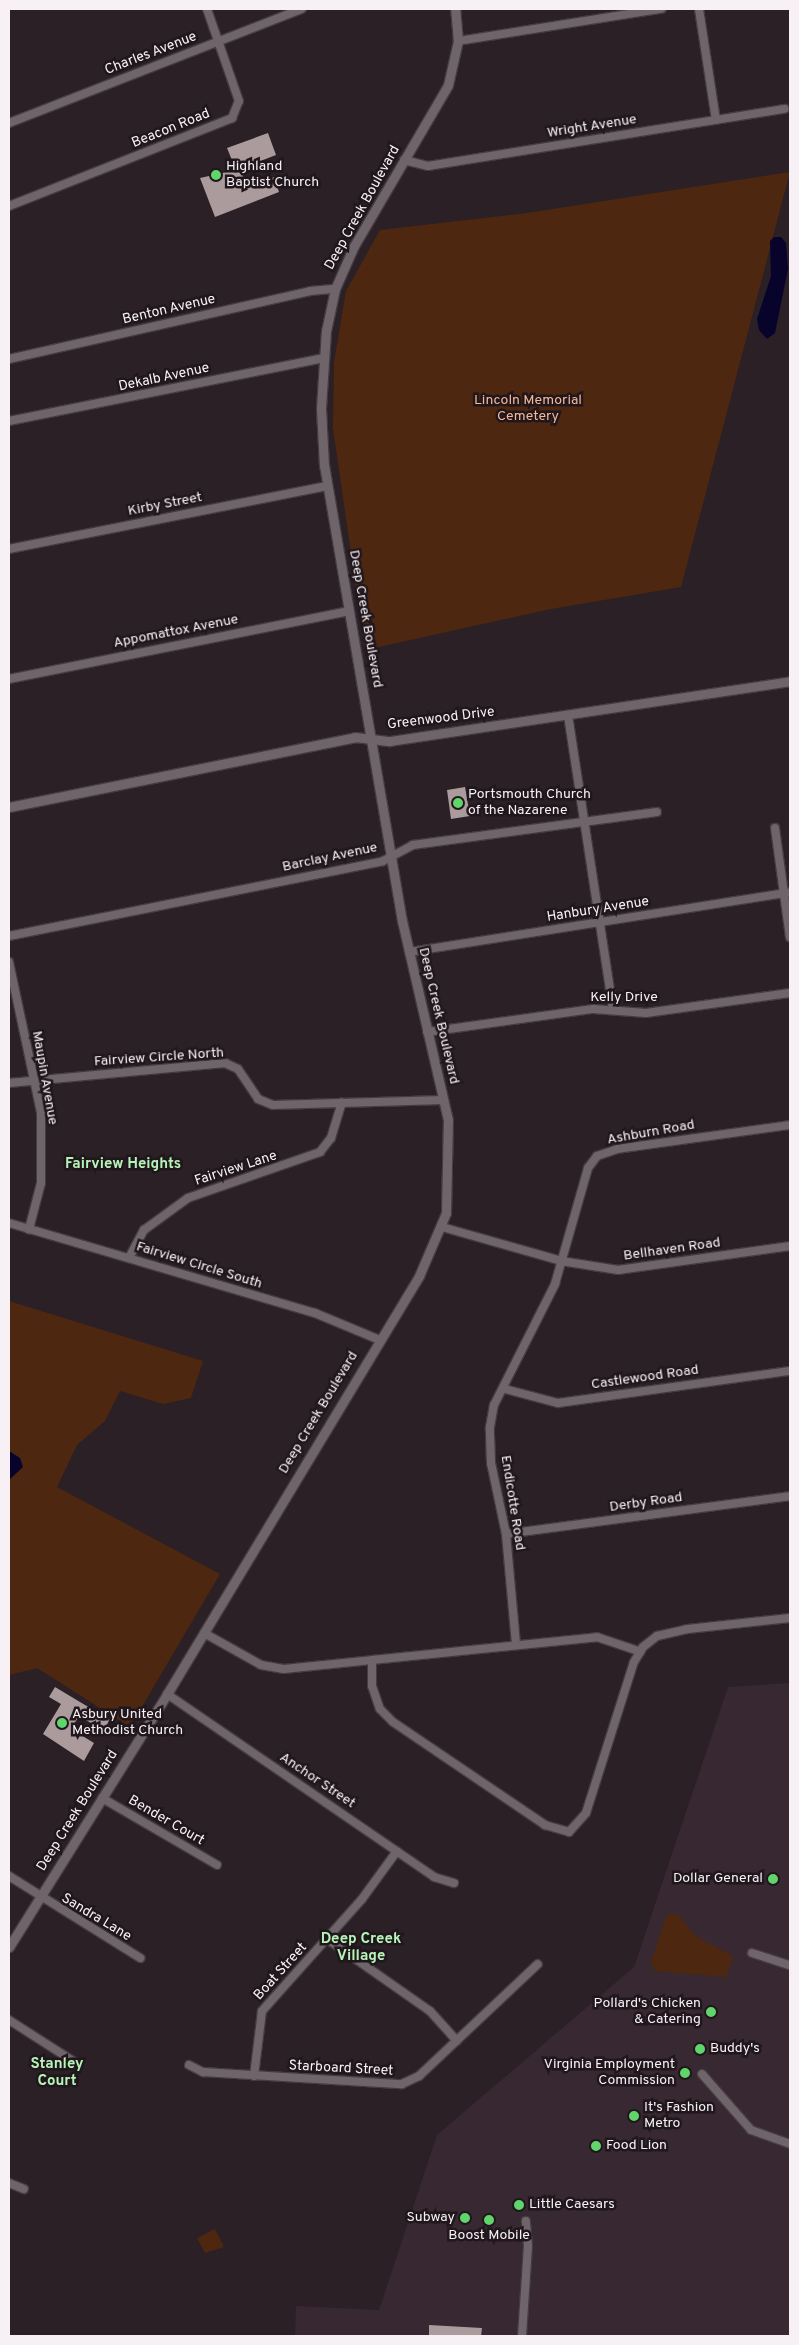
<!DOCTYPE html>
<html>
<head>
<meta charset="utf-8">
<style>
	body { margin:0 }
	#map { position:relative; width:799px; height:2345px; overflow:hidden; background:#2a2026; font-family:Overpass,sans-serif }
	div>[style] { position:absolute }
	.built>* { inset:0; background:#372831 }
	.green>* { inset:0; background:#4e2710 }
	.water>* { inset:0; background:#07032b }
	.building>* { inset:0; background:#ab9b9c }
	.roads { filter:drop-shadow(1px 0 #443c41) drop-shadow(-1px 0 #443c41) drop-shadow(0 1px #443c41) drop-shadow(0 -1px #443c41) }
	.minor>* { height:8px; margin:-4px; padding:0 4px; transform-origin:4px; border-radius:4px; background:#70646b }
	.tertiary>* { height:9px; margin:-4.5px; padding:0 4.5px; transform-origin:4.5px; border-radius:4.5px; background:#70646b }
	.dots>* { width:14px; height:14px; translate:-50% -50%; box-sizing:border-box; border:2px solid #20171c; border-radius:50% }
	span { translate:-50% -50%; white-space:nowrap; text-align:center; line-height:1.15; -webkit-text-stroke:5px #20171c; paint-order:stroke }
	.street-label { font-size:14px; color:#f7f0f4 }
	.poi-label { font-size:14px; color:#f7f0f4 }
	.left { translate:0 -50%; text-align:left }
	.right { translate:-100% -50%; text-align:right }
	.park-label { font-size:14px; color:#f6b797 }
	.neighbourhood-label { font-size:15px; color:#b6f3b8; font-weight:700 }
	.frame { position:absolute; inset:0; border:10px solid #f7f0f4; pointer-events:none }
</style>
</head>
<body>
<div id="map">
	<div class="built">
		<i style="clip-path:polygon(790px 1683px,790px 2336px,295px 2336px,296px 2306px,379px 2310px,437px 2135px,634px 1967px,728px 1687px)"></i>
	</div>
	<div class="green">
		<i style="clip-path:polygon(790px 172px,681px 587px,551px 609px,365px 650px,333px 428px,334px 362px,346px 291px,380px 230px,527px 213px)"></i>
		<i style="clip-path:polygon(9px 1301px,203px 1361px,191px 1398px,163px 1404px,120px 1391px,105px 1421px,77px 1445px,57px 1487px,220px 1574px,130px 1727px,37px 1668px,9px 1675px)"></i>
		<i style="clip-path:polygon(671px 1913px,679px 1915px,695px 1936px,733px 1956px,726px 1977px,655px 1971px,651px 1962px,666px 1917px)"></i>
		<i style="clip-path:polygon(215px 2229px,224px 2247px,205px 2253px,197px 2238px)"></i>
	</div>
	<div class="water">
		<i style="clip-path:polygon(774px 237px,781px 237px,786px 243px,788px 269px,775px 333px,767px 339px,759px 330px,757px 319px,771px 276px,770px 241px)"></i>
		<i style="clip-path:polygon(9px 1451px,20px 1458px,23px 1467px,9px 1480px)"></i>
	</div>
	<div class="building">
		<i style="clip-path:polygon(268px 133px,276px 155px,240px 169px,247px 185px,274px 177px,279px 192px,215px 217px,200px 178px,236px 170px,227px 148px)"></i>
		<i style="clip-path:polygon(465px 787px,470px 816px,451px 819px,447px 790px)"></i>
		<i style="clip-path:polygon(55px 1687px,110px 1720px,103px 1730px,79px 1716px,71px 1729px,94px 1743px,84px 1761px,43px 1734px,61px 1704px,49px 1697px)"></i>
		<i style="clip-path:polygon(429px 2325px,482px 2328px,481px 2336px,429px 2336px)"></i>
	</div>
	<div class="roads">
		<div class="minor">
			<i style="left:699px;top:9px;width:112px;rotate:81.3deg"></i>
			<i style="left:458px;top:41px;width:206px;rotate:-9deg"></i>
			<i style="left:9px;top:123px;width:314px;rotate:-21.3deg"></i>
			<i style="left:404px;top:160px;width:25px;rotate:14deg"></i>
			<i style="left:428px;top:166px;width:361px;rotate:-9.1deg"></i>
			<i style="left:9px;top:206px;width:240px;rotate:-21.5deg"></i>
			<i style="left:232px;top:118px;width:18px;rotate:-68deg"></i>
			<i style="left:239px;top:101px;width:97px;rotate:-109.2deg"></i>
			<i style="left:9px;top:359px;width:309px;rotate:-12.7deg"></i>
			<i style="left:310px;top:291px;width:25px;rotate:-5deg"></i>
			<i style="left:9px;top:421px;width:320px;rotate:-11.3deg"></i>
			<i style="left:9px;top:549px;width:324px;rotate:-11.2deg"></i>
			<i style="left:9px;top:679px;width:347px;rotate:-11.3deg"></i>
			<i style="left:568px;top:715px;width:297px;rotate:81.3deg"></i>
			<i style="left:775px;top:828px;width:110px;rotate:82.2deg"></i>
			<i style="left:9px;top:936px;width:381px;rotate:-11.3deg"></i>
			<i style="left:383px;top:861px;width:34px;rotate:-28deg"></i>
			<i style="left:413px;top:845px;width:246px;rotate:-7.7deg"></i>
			<i style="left:409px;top:952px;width:386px;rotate:-8.9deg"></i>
			<i style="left:9px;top:962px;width:154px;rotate:78deg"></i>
			<i style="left:41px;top:1113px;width:70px;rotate:90deg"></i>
			<i style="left:41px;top:1183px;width:48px;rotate:104.6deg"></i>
			<i style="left:427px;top:1032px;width:168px;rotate:-7.9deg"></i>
			<i style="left:593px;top:1009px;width:53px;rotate:4.3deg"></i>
			<i style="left:646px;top:1013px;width:145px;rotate:-7.9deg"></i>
			<i style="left:9px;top:1083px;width:217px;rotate:-5.3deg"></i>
			<i style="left:225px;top:1063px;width:14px;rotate:25deg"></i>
			<i style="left:238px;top:1069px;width:36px;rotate:56deg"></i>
			<i style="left:258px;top:1099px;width:16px;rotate:22deg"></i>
			<i style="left:273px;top:1105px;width:170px;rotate:-1.7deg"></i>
			<i style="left:9px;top:1223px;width:319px;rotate:16.4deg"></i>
			<i style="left:315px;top:1313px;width:70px;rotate:22.6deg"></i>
			<i style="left:442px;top:1227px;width:124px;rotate:15.9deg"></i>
			<i style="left:561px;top:1261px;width:58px;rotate:9deg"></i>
			<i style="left:618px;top:1270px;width:174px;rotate:-7.9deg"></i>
			<i style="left:129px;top:1258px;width:32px;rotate:-62deg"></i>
			<i style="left:144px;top:1230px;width:54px;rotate:-36deg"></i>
			<i style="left:188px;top:1198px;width:140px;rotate:-19.2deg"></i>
			<i style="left:320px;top:1152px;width:18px;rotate:-52deg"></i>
			<i style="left:331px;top:1138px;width:37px;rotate:-73deg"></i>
			<i style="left:505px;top:1389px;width:55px;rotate:14.8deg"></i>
			<i style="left:558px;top:1403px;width:234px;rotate:-7.9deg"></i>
			<i style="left:506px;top:1534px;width:287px;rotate:-7.6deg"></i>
			<i style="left:204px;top:1633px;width:65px;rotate:29.3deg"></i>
			<i style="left:261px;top:1665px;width:23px;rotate:10deg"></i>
			<i style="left:284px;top:1669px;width:88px;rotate:-5.8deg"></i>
			<i style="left:372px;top:1660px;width:26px;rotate:90deg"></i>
			<i style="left:372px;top:1686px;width:24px;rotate:71deg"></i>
			<i style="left:380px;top:1709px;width:18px;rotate:45deg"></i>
			<i style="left:393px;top:1722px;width:184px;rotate:34.1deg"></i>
			<i style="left:545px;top:1825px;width:25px;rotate:16deg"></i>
			<i style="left:569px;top:1832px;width:25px;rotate:-48deg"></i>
			<i style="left:586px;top:1813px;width:158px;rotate:-72.4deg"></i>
			<i style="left:634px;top:1662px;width:17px;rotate:-59deg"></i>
			<i style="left:643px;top:1647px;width:18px;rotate:-38deg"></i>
			<i style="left:657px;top:1636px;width:31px;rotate:-13deg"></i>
			<i style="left:687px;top:1629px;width:104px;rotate:-6.1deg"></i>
			<i style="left:516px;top:1644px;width:110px;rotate:-95.2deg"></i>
			<i style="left:506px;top:1534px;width:73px;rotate:-101.9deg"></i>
			<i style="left:491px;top:1463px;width:36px;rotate:-92deg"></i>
			<i style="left:490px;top:1427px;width:22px;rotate:-80deg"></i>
			<i style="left:494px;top:1405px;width:136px;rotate:-63.2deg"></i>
			<i style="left:555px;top:1284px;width:121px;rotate:-74.1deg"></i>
			<i style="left:588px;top:1168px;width:15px;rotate:-53deg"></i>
			<i style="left:597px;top:1156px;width:21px;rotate:-19deg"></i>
			<i style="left:617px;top:1149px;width:175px;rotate:-7.9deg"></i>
			<i style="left:372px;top:1660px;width:226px;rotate:-5.8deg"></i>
			<i style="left:597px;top:1637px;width:46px;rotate:18.8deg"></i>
			<i style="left:167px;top:1694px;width:324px;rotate:34.4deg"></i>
			<i style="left:434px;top:1877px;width:21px;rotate:17deg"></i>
			<i style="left:102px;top:1798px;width:133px;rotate:30.2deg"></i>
			<i style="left:9px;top:1876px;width:155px;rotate:32deg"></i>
			<i style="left:327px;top:1939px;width:126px;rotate:35deg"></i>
			<i style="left:430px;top:2011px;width:40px;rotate:48deg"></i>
			<i style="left:752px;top:1953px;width:40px;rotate:18deg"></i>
			<i style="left:9px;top:2020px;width:80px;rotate:32.7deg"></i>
			<i style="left:189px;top:2065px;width:16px;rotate:27deg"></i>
			<i style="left:203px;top:2072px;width:199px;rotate:3.5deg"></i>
			<i style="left:402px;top:2084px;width:19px;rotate:-25deg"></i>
			<i style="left:419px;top:2076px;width:163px;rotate:-43.3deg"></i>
			<i style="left:702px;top:2074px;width:74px;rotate:48.8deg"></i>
			<i style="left:751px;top:2130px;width:41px;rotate:19.7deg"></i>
			<i style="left:254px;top:2076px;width:65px;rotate:-83deg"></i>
			<i style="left:262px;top:2011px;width:150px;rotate:-48.2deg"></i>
			<i style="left:362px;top:1899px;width:59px;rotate:-53.9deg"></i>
			<i style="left:9px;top:2183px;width:16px;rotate:22deg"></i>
			<i style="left:522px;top:2336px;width:90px;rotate:-86.2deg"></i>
			<i style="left:528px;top:2246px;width:25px;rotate:-95deg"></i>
		</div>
		<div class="tertiary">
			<i style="left:9px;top:807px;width:353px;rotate:-11.4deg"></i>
			<i style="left:355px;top:737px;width:35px;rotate:7deg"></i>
			<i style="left:390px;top:741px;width:404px;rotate:-8.5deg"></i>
			<i style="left:9px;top:1947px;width:298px;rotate:-58deg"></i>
			<i style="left:167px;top:1694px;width:488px;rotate:-58.9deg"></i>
			<i style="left:419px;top:1276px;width:69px;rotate:-66.8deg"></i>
			<i style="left:446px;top:1213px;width:93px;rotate:-88.8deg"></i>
			<i style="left:448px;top:1120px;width:204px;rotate:-103deg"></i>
			<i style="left:402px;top:921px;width:462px;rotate:-99.7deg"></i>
			<i style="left:324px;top:466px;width:58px;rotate:-93deg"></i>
			<i style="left:321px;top:408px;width:77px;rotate:-86.3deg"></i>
			<i style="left:326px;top:331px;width:43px;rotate:-77.9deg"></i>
			<i style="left:335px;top:289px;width:47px;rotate:-66.2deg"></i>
			<i style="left:354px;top:246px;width:186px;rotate:-59.7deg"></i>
			<i style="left:448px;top:85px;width:45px;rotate:-77.2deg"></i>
			<i style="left:458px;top:41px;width:32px;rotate:-95deg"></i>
		</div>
	</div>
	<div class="dots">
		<i style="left:216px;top:175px;background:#5fd56b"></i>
		<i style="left:458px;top:803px;background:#5fd56b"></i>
		<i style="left:62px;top:1723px;background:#5fd56b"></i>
		<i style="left:773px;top:1879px;background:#5fd56b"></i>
		<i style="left:711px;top:2012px;background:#5fd56b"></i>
		<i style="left:700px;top:2049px;background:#5fd56b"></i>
		<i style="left:685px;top:2073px;background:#5fd56b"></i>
		<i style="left:634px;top:2116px;background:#5fd56b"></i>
		<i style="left:596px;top:2146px;background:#5fd56b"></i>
		<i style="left:519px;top:2205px;background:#5fd56b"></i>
		<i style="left:465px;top:2218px;background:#5fd56b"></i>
		<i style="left:489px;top:2220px;background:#5fd56b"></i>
	</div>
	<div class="street-label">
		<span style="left:151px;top:54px;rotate:-21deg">Charles Avenue</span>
		<span style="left:592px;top:127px;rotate:-9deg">Wright Avenue</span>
		<span style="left:171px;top:129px;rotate:-22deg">Beacon Road</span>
		<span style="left:363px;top:208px;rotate:-61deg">Deep Creek Boulevard</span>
		<span style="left:169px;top:310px;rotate:-13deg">Benton Avenue</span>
		<span style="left:164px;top:378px;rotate:-12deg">Dekalb Avenue</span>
		<span style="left:165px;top:505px;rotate:-11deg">Kirby Street</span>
		<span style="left:365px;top:619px;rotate:80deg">Deep Creek Boulevard</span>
		<span style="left:176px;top:632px;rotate:-11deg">Appomattox Avenue</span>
		<span style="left:441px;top:719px;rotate:-7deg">Greenwood Drive</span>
		<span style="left:330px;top:858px;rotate:-12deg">Barclay Avenue</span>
		<span style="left:598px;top:910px;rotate:-9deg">Hanbury Avenue</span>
		<span style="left:624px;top:998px">Kelly Drive</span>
		<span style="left:438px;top:1016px;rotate:77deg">Deep Creek Boulevard</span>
		<span style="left:159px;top:1058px;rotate:-4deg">Fairview Circle North</span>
		<span style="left:44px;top:1078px;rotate:80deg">Maupin Avenue</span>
		<span style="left:651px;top:1133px;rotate:-10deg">Ashburn Road</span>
		<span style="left:236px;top:1169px;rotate:-18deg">Fairview Lane</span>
		<span style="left:672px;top:1250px;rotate:-8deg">Bellhaven Road</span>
		<span style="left:199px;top:1266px;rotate:17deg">Fairview Circle South</span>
		<span style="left:645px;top:1378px;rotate:-8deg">Castlewood Road</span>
		<span style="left:319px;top:1413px;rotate:-59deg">Deep Creek Boulevard</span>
		<span style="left:512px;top:1503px;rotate:81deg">Endicotte Road</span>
		<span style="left:646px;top:1503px;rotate:-8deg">Derby Road</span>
		<span style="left:317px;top:1781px;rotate:34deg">Anchor Street</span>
		<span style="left:78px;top:1811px;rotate:-58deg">Deep Creek Boulevard</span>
		<span style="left:166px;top:1821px;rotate:30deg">Bender Court</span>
		<span style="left:96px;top:1918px;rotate:31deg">Sandra Lane</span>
		<span style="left:281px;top:1972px;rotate:-48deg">Boat Street</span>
		<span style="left:341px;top:2069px;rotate:3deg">Starboard Street</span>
	</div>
	<div class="poi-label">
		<span class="left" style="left:226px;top:175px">Highland<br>Baptist Church</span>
		<span class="left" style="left:468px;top:803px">Portsmouth Church<br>of the Nazarene</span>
		<span class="left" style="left:72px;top:1723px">Asbury United<br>Methodist Church</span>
		<span class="right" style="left:763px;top:1879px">Dollar General</span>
		<span class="right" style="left:701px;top:2012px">Pollard's Chicken<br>&amp; Catering</span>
		<span class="left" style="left:710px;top:2049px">Buddy's</span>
		<span class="right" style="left:675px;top:2073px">Virginia Employment<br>Commission</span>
		<span class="left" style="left:644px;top:2116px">It's Fashion<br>Metro</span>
		<span class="left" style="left:606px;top:2146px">Food Lion</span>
		<span class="left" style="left:529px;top:2205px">Little Caesars</span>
		<span class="right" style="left:455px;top:2218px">Subway</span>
		<span style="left:489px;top:2236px">Boost Mobile</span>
	</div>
	<div class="park-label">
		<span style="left:528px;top:409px">Lincoln Memorial<br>Cemetery</span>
	</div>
	<div class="neighbourhood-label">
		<span style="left:123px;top:1165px">Fairview Heights</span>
		<span style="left:361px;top:1948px">Deep Creek<br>Village</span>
		<span style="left:57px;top:2073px">Stanley<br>Court</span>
	</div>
	<div class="frame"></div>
</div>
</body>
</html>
